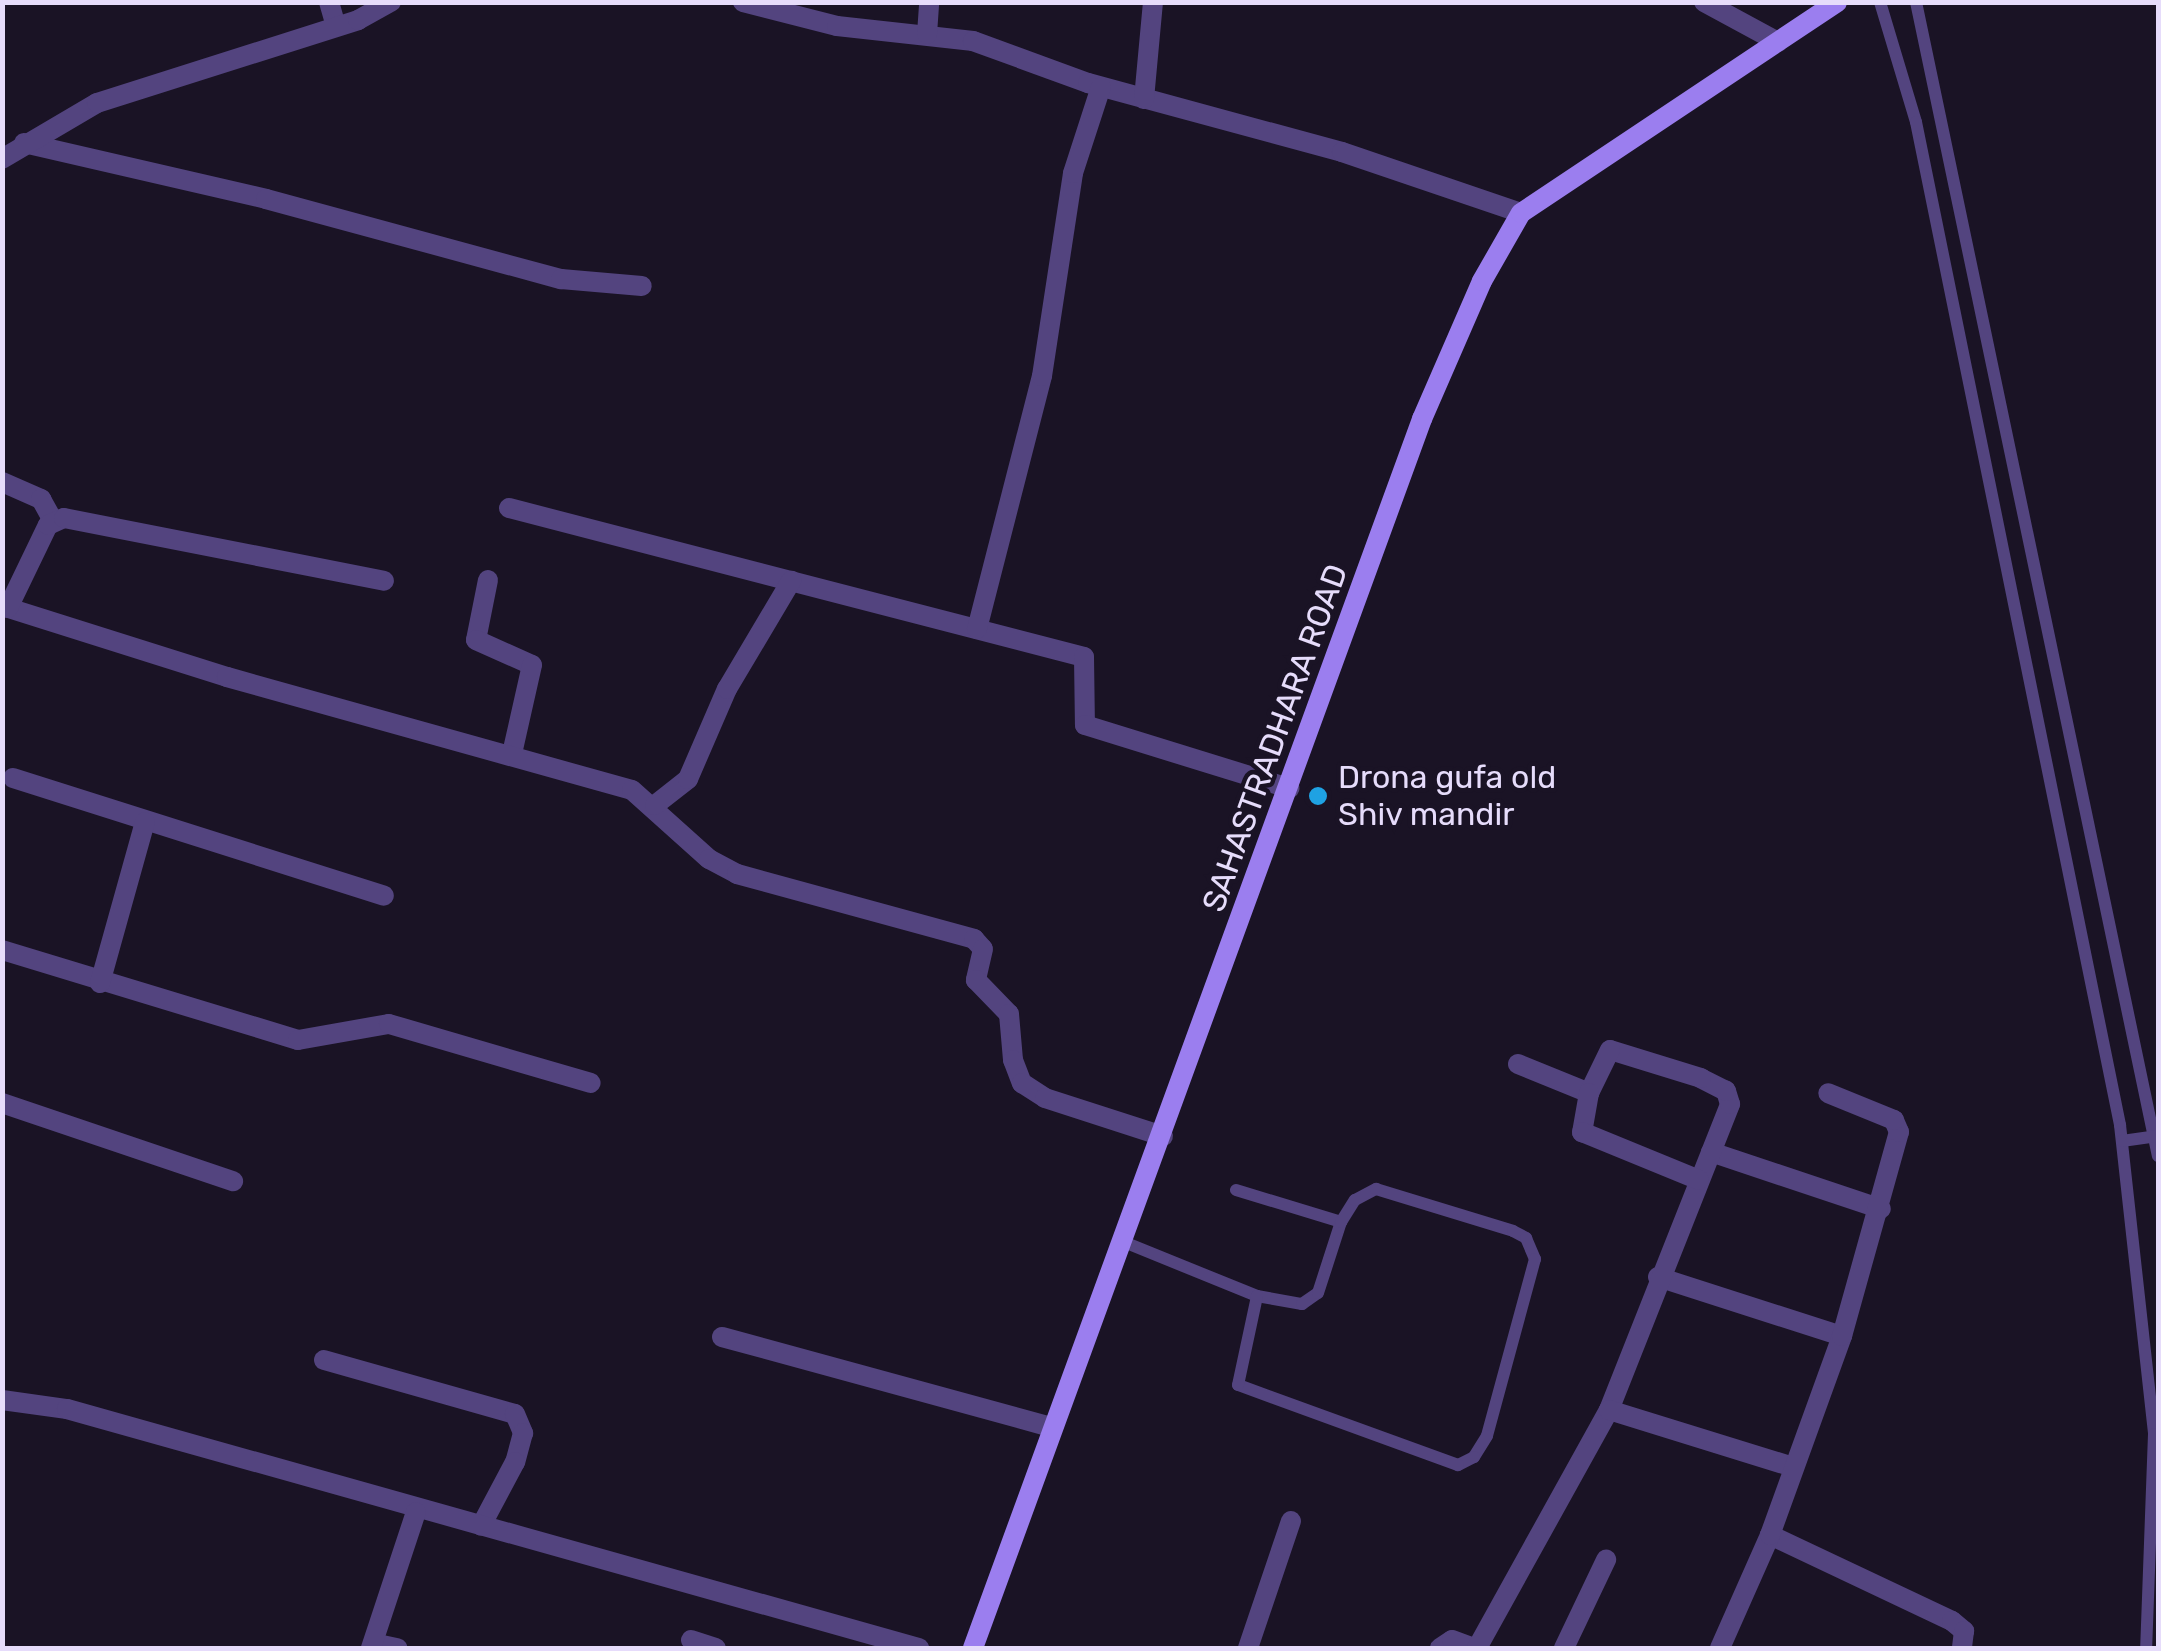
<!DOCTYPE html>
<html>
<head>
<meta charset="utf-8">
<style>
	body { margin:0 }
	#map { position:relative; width:2161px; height:1651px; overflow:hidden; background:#1a1325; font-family:Rubik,sans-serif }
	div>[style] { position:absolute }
	.lane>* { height:12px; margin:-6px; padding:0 6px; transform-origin:6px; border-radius:6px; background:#53447f }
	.street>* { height:20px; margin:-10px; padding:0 10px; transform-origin:10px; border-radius:10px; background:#53447f }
	.secondary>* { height:20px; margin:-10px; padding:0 10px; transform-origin:10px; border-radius:10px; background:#9b7eef }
	.dots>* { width:28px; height:28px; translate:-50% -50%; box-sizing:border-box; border:5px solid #1a1325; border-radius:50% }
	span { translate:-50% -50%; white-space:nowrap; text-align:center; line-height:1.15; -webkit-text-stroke:9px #1a1325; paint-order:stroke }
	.street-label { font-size:32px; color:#e6dcfb }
	.poi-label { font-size:32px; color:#e6dcfb }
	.left { translate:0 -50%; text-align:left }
	.frame { position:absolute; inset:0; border:5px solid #e6dcfb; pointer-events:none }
</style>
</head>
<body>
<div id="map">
	<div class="lane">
		<i style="left:1880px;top:2px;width:125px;rotate:73.3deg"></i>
		<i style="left:1916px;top:122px;width:1024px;rotate:78.5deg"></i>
		<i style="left:2120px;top:1125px;width:311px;rotate:83.7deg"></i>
		<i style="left:2154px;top:1434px;width:214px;rotate:92.1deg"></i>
		<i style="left:1916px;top:2px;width:1179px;rotate:78.16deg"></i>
		<i style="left:2122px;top:1141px;width:34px;rotate:-8deg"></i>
		<i style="left:1236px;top:1190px;width:110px;rotate:16.9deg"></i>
		<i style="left:1124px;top:1242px;width:144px;rotate:22.1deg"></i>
		<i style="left:1257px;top:1296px;width:46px;rotate:10.1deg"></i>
		<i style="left:1302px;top:1304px;width:19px;rotate:-35deg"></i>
		<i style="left:1318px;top:1293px;width:75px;rotate:-72.1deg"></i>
		<i style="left:1341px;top:1222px;width:26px;rotate:-58deg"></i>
		<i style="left:1355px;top:1200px;width:24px;rotate:-28deg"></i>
		<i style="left:1376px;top:1189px;width:143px;rotate:17deg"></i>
		<i style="left:1513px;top:1231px;width:15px;rotate:28deg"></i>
		<i style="left:1526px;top:1238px;width:23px;rotate:67deg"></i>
		<i style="left:1535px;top:1259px;width:183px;rotate:105.2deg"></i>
		<i style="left:1487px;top:1436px;width:25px;rotate:122deg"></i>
		<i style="left:1474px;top:1457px;width:18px;rotate:153deg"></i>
		<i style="left:1458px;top:1465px;width:234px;rotate:-160deg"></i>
		<i style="left:1238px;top:1385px;width:91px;rotate:-77.9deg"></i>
	</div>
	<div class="street">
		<i style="left:329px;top:2px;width:25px;rotate:74deg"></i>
		<i style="left:743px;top:2px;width:97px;rotate:14.3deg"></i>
		<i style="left:837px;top:26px;width:137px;rotate:6.3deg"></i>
		<i style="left:973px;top:41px;width:122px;rotate:20.1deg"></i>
		<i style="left:1088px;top:83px;width:263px;rotate:15.2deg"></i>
		<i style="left:1342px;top:152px;width:189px;rotate:18.8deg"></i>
		<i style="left:1704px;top:2px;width:84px;rotate:28.4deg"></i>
		<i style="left:927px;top:34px;width:32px;rotate:-86deg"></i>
		<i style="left:1144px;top:99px;width:97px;rotate:-84.7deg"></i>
		<i style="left:24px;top:143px;width:248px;rotate:13deg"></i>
		<i style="left:266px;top:199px;width:306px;rotate:15.2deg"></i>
		<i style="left:561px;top:279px;width:81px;rotate:4.9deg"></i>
		<i style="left:2px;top:159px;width:110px;rotate:-30.5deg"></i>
		<i style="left:97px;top:103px;width:274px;rotate:-17.6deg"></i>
		<i style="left:358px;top:20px;width:38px;rotate:-29deg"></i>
		<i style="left:2px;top:482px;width:43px;rotate:23.6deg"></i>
		<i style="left:41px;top:499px;width:25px;rotate:61deg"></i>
		<i style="left:509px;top:508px;width:594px;rotate:14.53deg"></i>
		<i style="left:1084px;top:657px;width:68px;rotate:89.2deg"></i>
		<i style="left:1085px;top:725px;width:214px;rotate:17.2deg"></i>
		<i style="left:488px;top:580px;width:61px;rotate:101.3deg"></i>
		<i style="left:476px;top:640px;width:61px;rotate:24.1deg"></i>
		<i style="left:532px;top:665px;width:91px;rotate:102.7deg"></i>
		<i style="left:2px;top:606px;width:236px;rotate:17.5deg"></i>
		<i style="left:227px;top:677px;width:420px;rotate:15.6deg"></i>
		<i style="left:632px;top:790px;width:103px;rotate:41.9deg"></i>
		<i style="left:709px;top:859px;width:32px;rotate:28deg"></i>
		<i style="left:737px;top:874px;width:246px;rotate:15.3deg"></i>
		<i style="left:974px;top:939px;width:13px;rotate:48deg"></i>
		<i style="left:983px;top:949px;width:32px;rotate:103deg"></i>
		<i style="left:976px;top:980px;width:47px;rotate:45.9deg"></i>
		<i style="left:1009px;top:1014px;width:46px;rotate:85deg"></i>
		<i style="left:1013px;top:1060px;width:25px;rotate:69deg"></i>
		<i style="left:1022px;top:1083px;width:27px;rotate:33deg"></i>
		<i style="left:1045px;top:1098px;width:124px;rotate:17.9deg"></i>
		<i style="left:8px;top:608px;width:92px;rotate:-64.3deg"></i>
		<i style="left:48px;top:525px;width:17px;rotate:-24deg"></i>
		<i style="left:64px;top:518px;width:326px;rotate:11.1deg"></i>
		<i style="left:977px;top:629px;width:261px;rotate:-75.6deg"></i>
		<i style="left:1042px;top:376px;width:205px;rotate:-81.3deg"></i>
		<i style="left:1073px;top:173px;width:90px;rotate:-72deg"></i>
		<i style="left:13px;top:778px;width:389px;rotate:17.6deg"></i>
		<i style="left:655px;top:805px;width:42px;rotate:-38.2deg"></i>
		<i style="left:688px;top:779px;width:98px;rotate:-66.6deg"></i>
		<i style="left:727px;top:689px;width:126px;rotate:-59.3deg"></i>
		<i style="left:2px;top:950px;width:309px;rotate:16.9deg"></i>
		<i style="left:298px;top:1040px;width:92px;rotate:-10deg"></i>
		<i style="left:389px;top:1024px;width:210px;rotate:16.3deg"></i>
		<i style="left:100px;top:983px;width:167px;rotate:-74.4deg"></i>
		<i style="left:1518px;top:1064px;width:77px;rotate:22.2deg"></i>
		<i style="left:2px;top:1103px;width:244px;rotate:18.7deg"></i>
		<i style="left:1711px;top:1152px;width:179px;rotate:18.5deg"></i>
		<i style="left:1658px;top:1277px;width:193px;rotate:17.8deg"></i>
		<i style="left:722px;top:1337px;width:341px;rotate:15.3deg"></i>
		<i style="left:324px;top:1360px;width:198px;rotate:15.8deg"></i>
		<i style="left:515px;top:1414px;width:21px;rotate:67deg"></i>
		<i style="left:523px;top:1433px;width:30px;rotate:105deg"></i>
		<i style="left:515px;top:1462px;width:72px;rotate:118deg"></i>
		<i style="left:2px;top:1400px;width:66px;rotate:7.9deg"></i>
		<i style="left:67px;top:1409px;width:885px;rotate:15.67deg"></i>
		<i style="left:1609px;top:1410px;width:329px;rotate:-68.4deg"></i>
		<i style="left:1730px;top:1104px;width:14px;rotate:-107deg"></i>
		<i style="left:1726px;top:1091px;width:28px;rotate:-153deg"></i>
		<i style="left:1701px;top:1078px;width:95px;rotate:-162.9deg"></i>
		<i style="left:1610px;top:1050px;width:48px;rotate:116deg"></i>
		<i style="left:1589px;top:1093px;width:40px;rotate:100deg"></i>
		<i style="left:1582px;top:1132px;width:126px;rotate:22.3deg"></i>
		<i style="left:1770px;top:1535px;width:201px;rotate:25.3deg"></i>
		<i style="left:1952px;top:1621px;width:16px;rotate:40deg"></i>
		<i style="left:1964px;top:1631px;width:17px;rotate:97deg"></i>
		<i style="left:691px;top:1640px;width:26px;rotate:18deg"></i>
		<i style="left:373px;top:1643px;width:25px;rotate:12deg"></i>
		<i style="left:371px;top:1648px;width:143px;rotate:-71.7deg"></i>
		<i style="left:1248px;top:1648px;width:134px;rotate:-71.3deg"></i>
		<i style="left:1440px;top:1648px;width:14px;rotate:-34deg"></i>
		<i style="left:1452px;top:1640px;width:23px;rotate:20deg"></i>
		<i style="left:1477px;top:1648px;width:272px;rotate:-61deg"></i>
		<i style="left:1609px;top:1410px;width:193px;rotate:17.2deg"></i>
		<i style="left:1564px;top:1648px;width:98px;rotate:-64.5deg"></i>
		<i style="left:1720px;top:1648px;width:124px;rotate:-66.1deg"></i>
		<i style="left:1770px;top:1535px;width:212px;rotate:-70.1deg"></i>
		<i style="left:1842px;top:1336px;width:212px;rotate:-74.4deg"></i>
		<i style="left:1899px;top:1132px;width:13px;rotate:-113deg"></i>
		<i style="left:1894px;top:1120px;width:71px;rotate:-157.8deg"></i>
	</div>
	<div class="secondary">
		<i style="left:973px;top:1648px;width:1308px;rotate:-69.93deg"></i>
		<i style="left:1422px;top:419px;width:150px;rotate:-66.5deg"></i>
		<i style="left:1482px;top:281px;width:78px;rotate:-60.2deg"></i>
		<i style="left:1521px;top:213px;width:380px;rotate:-33.7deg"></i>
	</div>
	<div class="dots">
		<i style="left:1318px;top:796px;background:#1fa2e3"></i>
	</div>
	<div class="street-label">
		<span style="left:1275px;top:738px;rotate:-70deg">SAHASTRADHARA ROAD</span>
	</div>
	<div class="poi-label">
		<span class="left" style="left:1338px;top:796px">Drona gufa old<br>Shiv mandir</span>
	</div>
	<div class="frame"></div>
</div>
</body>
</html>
